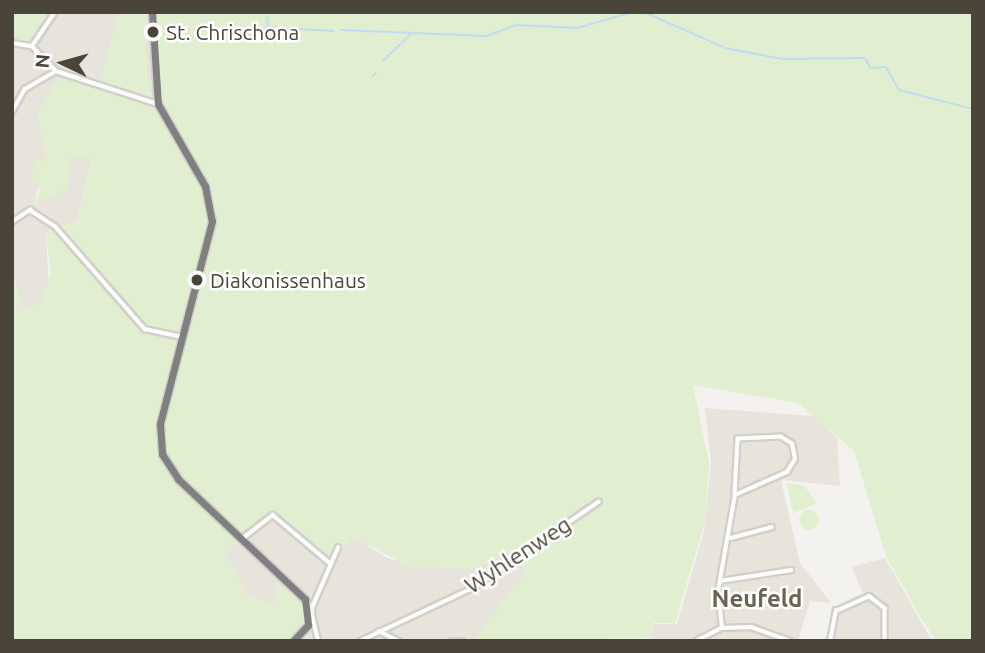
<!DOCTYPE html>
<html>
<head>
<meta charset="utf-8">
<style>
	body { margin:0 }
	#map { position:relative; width:985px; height:653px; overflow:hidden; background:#f4f2ee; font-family:Ubuntu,sans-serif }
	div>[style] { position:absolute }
	.residential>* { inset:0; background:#e7e4dc }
	.green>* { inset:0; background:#e1eecf }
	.round { border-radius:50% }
	.parking>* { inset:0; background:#e6e3df }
	.stream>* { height:2px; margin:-1px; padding:0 1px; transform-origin:1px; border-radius:1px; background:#c0ddf1 }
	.roads { filter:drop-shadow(2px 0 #d2d0cb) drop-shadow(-2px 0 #d2d0cb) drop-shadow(0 2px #d2d0cb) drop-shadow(0 -2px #d2d0cb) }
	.street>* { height:3.5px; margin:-1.75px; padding:0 1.75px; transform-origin:1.75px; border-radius:1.75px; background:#fdfdfc }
	.secondary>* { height:5px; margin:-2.5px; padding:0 2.5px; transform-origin:2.5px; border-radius:2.5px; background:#f7f6f1 }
	.bus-1>* { height:7px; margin:-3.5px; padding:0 3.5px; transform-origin:3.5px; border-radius:3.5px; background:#808080 }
	.dots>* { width:19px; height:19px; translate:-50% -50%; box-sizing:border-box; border:4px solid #fff; border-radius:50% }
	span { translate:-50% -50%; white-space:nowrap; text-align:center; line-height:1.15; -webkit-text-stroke:5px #fff; paint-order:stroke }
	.bus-label { font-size:21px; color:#4b4439 }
	.left { translate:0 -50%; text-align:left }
	.street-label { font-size:23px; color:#4b4439 }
	.neighbourhood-label { font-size:24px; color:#6e6250; font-weight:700 }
	.frame { position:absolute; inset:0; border:14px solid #4b4439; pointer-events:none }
	.north { position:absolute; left:28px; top:28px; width:70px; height:70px; -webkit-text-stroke:5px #fff; paint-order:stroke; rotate:275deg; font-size:19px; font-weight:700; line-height:28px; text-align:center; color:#4b4439 }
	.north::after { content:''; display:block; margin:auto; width:24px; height:32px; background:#4b4439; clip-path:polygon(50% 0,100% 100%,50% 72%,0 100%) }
</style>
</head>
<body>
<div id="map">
	<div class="residential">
		<i style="clip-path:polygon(53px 12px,120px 12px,99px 85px,55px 90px,38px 114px,47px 158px,34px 203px,72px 155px,92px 158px,77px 221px,46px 233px,49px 287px,40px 305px,23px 309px,12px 273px,12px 40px,31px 43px)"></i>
		<i style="clip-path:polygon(705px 408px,813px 416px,837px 437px,840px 486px,781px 480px,800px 563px,831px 603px,810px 601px,798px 641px,643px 641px,652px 638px,653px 624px,677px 624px,704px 531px,711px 462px)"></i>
		<i style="clip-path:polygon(271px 510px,330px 561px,353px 536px,389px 559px,470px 569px,510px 551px,526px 572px,474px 641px,288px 641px,297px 635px,279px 579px,274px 604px,249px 597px,224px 554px)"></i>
		<i style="clip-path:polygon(885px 558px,932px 641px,833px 641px,840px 611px,866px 601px,852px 567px)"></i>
	</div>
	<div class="green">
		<i style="clip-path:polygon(12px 12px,53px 12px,31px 43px,12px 40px)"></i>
		<i style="clip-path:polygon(120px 12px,973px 12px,973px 641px,936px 641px,919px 615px,886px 556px,854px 451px,798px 403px,693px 385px,709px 463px,705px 522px,675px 623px,653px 623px,652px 638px,474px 641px,526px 572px,510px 551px,470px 569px,410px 567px,353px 537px,330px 561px,271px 510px,224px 554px,249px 597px,274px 604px,279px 578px,303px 601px,305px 625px,288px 641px,12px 641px,12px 273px,23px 309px,40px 305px,51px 274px,46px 233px,77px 221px,92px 159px,72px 155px,67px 189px,34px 205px,40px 189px,31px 181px,34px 162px,47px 158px,38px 114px,59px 75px,99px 84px)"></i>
		<i style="clip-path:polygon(787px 483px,805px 486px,816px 504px,793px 513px)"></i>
		<i class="round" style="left:799px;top:510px;width:20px;height:20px"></i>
	</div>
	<div class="parking">
		<i style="clip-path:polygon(156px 32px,160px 92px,149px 92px,145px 33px)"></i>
		<i style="clip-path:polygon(42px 37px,60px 53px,54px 61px,36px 44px)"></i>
	</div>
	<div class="stream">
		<i style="left:644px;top:12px;width:89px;rotate:24deg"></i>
		<i style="left:725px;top:48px;width:58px;rotate:10.9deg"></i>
		<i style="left:782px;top:59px;width:83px;rotate:-0.7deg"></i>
		<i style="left:865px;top:58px;width:11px;rotate:63deg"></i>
		<i style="left:870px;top:68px;width:16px;rotate:-4deg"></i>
		<i style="left:886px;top:67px;width:26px;rotate:61deg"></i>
		<i style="left:899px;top:90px;width:76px;rotate:14.4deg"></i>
		<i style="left:267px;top:17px;width:9px;rotate:84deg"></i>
		<i style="left:341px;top:30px;width:146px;rotate:2.4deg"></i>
		<i style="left:487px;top:36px;width:31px;rotate:-21deg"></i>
		<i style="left:516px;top:25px;width:61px;rotate:2.8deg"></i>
		<i style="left:577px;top:28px;width:58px;rotate:-15.9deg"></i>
		<i style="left:245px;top:38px;width:25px;rotate:-26deg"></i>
		<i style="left:268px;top:27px;width:66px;rotate:3.5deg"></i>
		<i style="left:383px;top:61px;width:40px;rotate:-44deg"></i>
		<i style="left:373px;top:76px;width:4px;rotate:-45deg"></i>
	</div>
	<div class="roads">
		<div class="street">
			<i style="left:152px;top:12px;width:92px;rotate:86.3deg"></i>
			<i style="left:12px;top:43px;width:20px;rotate:9deg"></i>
			<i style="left:32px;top:46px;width:41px;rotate:-55.9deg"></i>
			<i style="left:32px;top:46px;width:35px;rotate:46deg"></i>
			<i style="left:12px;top:112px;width:26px;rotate:-61deg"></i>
			<i style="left:25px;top:89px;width:36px;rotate:-30deg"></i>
			<i style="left:56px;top:71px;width:107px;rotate:17.9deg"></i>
			<i style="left:12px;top:222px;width:22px;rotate:-34deg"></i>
			<i style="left:30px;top:210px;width:30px;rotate:33deg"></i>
			<i style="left:55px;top:226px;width:137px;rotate:48.9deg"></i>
			<i style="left:145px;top:329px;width:39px;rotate:12deg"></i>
			<i style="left:731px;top:538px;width:42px;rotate:-15deg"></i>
			<i style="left:242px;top:539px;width:39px;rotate:-38deg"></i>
			<i style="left:273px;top:515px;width:76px;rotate:40.2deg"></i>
			<i style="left:720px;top:581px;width:72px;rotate:-8.8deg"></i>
			<i style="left:722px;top:628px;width:37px;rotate:-96deg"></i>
			<i style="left:718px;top:591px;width:97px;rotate:-80deg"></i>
			<i style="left:735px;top:495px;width:57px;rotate:-23.9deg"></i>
			<i style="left:787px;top:472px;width:15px;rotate:-58deg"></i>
			<i style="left:795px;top:459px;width:15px;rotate:-101deg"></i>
			<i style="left:792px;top:444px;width:13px;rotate:-148deg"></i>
			<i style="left:781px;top:437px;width:43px;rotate:177.3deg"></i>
			<i style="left:738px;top:439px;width:56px;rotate:93.1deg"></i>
			<i style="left:379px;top:631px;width:22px;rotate:27deg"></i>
			<i style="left:318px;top:641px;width:32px;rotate:-103deg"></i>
			<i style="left:311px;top:610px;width:68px;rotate:-66.5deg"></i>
			<i style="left:360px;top:641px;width:127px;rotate:-25.2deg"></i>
			<i style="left:475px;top:587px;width:150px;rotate:-34.6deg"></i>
			<i style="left:452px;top:641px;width:10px"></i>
			<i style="left:696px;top:641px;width:29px;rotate:-27deg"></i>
			<i style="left:722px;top:628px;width:29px;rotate:-2deg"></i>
			<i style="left:751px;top:627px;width:41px;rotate:19.7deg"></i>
			<i style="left:830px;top:641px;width:31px;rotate:-79deg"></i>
			<i style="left:836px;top:611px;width:36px;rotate:-24deg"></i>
			<i style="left:869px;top:596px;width:20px;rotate:37deg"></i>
			<i style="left:885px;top:608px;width:33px;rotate:90deg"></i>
		</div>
		<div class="secondary">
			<i style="left:158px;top:104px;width:95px;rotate:60.2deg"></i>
			<i style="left:205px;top:186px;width:36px;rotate:79deg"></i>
			<i style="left:212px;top:221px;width:210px;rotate:104.4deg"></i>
			<i style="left:160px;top:424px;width:30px;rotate:86deg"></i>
			<i style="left:162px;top:454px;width:30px;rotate:57deg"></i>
			<i style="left:178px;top:479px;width:175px;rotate:43.4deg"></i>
			<i style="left:305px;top:599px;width:13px;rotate:61deg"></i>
			<i style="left:311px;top:610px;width:15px;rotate:101deg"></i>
			<i style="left:308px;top:625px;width:22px;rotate:133deg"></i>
		</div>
	</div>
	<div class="bus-1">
		<i style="left:152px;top:12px;width:92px;rotate:86.3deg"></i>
		<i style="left:158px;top:104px;width:95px;rotate:60.2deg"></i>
		<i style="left:205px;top:186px;width:36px;rotate:79deg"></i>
		<i style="left:212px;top:221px;width:210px;rotate:104.4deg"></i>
		<i style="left:160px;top:424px;width:30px;rotate:86deg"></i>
		<i style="left:162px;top:454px;width:30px;rotate:57deg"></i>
		<i style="left:178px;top:479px;width:175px;rotate:43.4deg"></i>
		<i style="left:305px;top:599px;width:26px;rotate:83deg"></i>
		<i style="left:308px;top:625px;width:22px;rotate:133deg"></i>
	</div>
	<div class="dots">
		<i style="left:153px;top:32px;background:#4b4439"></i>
		<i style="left:197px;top:280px;background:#4b4439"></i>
	</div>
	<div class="bus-label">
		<span class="left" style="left:166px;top:32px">St. Chrischona</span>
		<span class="left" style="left:210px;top:280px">Diakonissenhaus</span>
	</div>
	<div class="street-label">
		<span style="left:518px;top:555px;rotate:-33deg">Wyhlenweg</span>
	</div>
	<div class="neighbourhood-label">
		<span style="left:757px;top:599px">Neufeld</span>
	</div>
	<div class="frame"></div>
	<div class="north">N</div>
</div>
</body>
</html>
